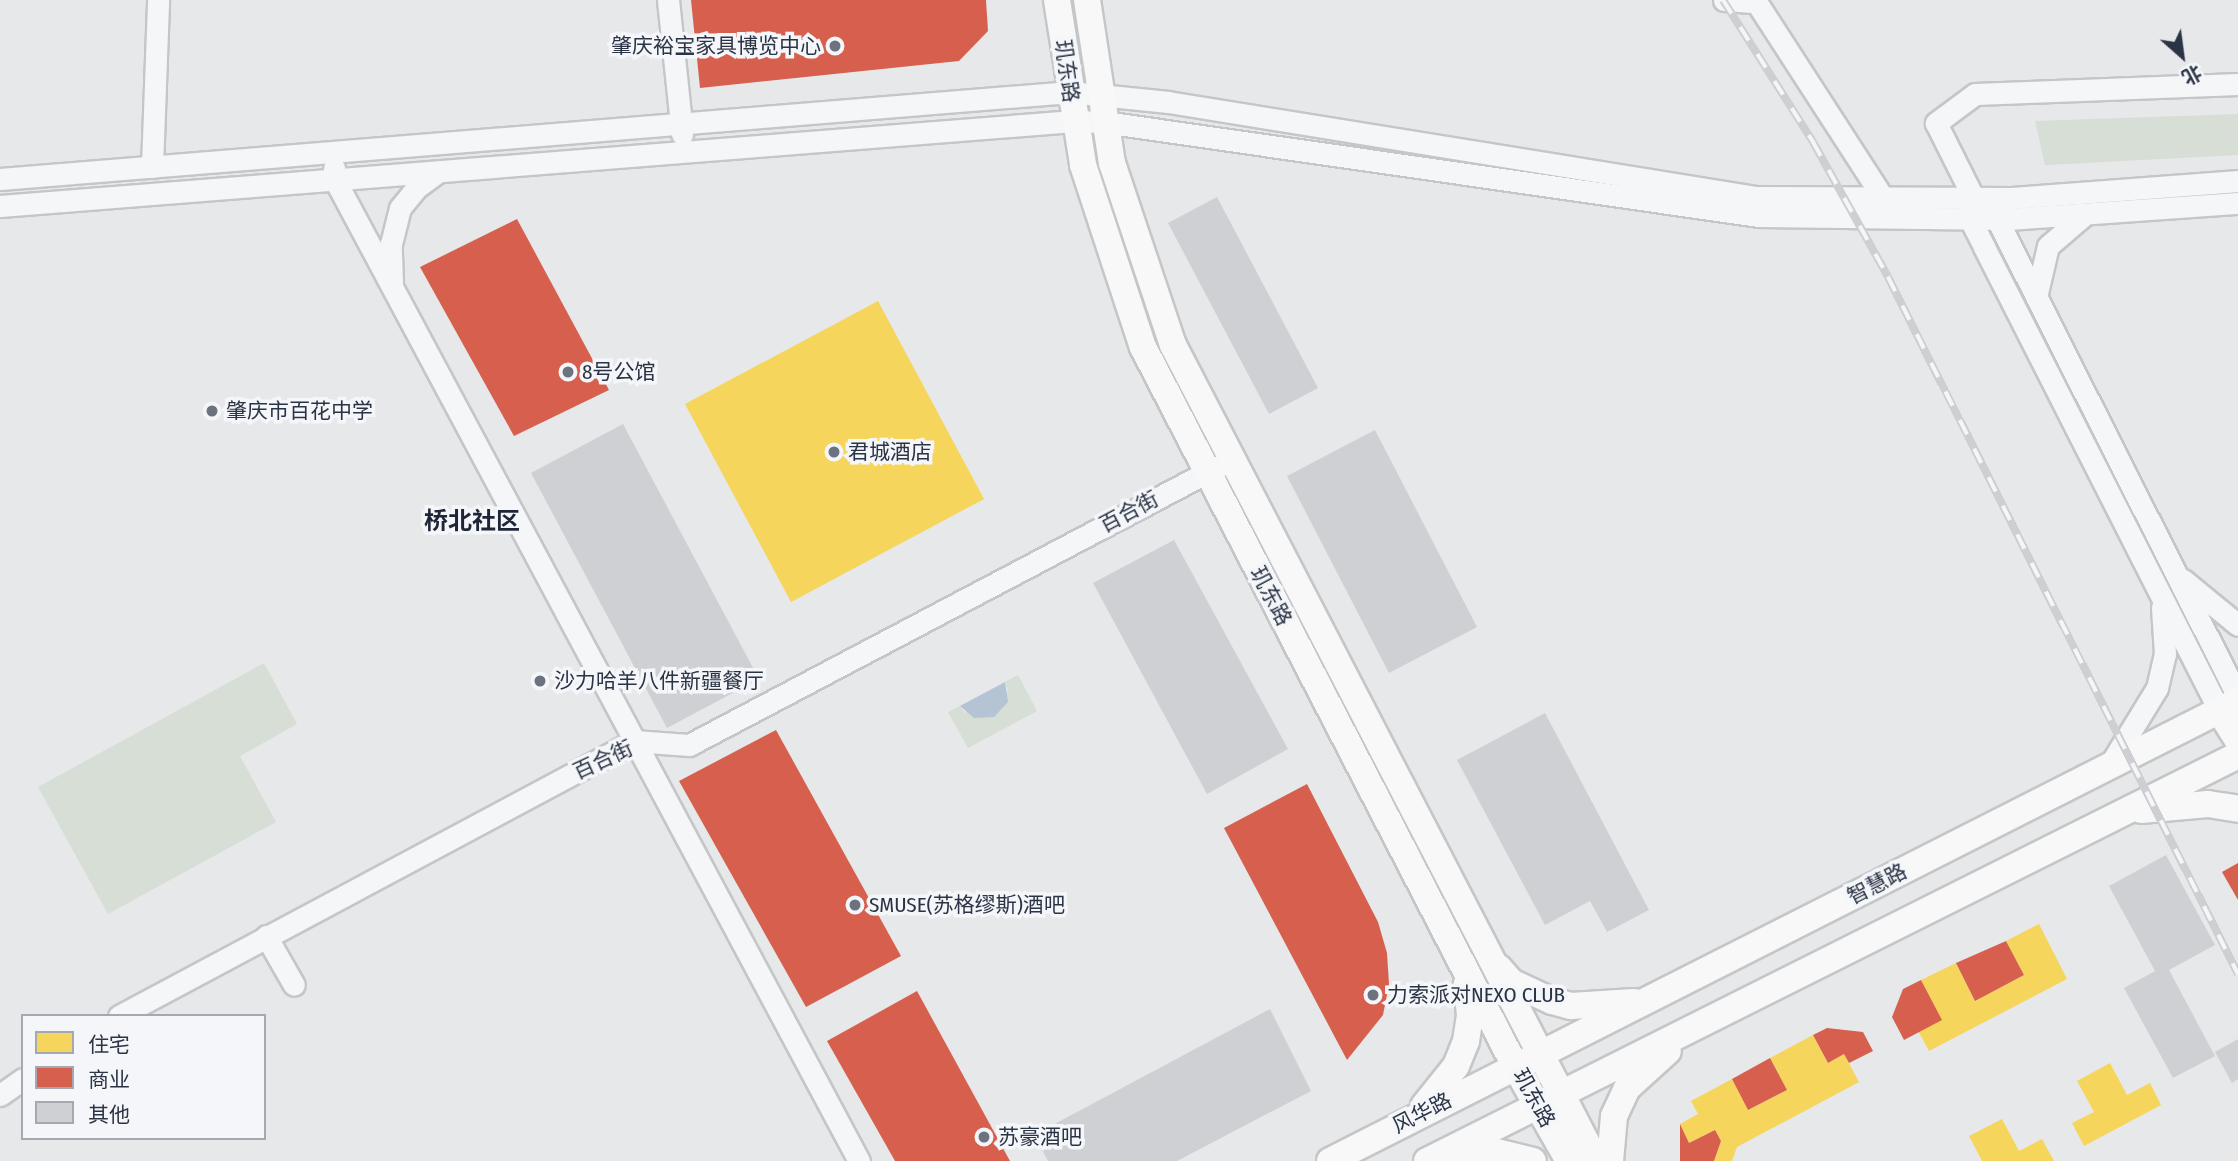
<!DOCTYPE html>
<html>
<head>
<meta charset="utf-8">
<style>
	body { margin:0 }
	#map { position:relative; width:2238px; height:1161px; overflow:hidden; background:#e6e8ea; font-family:"Fira Sans Condensed","Noto Sans SC",sans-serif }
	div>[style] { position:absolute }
	.green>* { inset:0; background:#d6ded6 }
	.water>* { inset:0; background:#b4c4d5 }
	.homes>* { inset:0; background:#f6d55c }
	.shops>* { inset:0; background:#d6604d }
	.building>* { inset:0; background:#ced0d3 }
	.roads { filter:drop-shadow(2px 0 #c4c6c8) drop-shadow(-2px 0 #c4c6c8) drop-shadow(0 2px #c4c6c8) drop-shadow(0 -2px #c4c6c8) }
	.minor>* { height:21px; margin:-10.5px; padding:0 10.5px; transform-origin:10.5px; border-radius:10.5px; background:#f5f6f7 }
	.major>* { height:26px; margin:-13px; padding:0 13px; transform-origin:13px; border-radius:13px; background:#f8f8f8 }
	.rail>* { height:8px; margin-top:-4px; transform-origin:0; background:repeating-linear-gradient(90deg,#f4f6f9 0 16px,#cecfd2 0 32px); box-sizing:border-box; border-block:2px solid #cecfd2 }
	.dots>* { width:19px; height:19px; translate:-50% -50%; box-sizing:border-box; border:4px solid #f4f6f9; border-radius:50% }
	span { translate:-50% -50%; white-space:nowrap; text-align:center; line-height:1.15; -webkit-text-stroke:7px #f4f6f9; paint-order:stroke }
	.poi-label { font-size:21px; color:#2b3445 }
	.right { translate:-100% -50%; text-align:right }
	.left { translate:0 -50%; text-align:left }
	.street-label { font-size:21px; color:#2b3445 }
	.quarter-label { font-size:24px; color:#1d2536; font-weight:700 }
	.legend { position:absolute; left:21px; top:1014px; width:245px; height:126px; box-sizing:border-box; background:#f4f6f9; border:2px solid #a4a8b1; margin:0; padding:9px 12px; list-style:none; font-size:21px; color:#2b3445 }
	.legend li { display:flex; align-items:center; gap:14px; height:35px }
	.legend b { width:35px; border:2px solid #a4a8b1 }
	.north { position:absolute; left:2147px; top:21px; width:70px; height:70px; -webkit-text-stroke:5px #f4f6f9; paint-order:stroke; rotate:152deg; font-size:19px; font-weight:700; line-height:28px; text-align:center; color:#2b3445 }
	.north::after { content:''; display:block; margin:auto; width:24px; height:32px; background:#2b3445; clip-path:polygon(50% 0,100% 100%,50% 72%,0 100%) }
</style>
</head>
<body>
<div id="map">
	<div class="green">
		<i style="clip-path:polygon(2238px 114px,2238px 155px,2045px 165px,2035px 121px)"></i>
		<i style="clip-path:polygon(264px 663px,297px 724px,240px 756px,276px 822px,108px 914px,38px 787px)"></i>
		<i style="clip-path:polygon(1018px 675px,1037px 711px,968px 748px,948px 712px,960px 706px,965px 713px,1008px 691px,1005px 682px)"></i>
	</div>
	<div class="water">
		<i style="clip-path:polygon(1005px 682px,1008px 702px,994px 717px,974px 718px,960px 706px)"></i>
	</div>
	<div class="homes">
		<i style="clip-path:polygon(878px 301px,984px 499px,791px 602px,685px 404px)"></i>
		<i style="clip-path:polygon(2039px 924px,2067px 979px,1929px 1051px,1916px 1027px,1939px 1015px,1921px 980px,1956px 963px,1975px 1001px,2024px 975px,2006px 941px)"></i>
		<i style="clip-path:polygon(1813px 1035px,1828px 1063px,1844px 1054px,1859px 1082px,1737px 1147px,1732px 1161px,1714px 1161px,1721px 1141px,1715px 1130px,1689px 1143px,1680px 1124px,1698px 1114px,1691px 1101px,1732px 1079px,1748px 1110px,1787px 1090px,1770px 1058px)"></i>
		<i style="clip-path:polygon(2110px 1063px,2127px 1095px,2150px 1083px,2161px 1105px,2084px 1146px,2072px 1123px,2094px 1112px,2077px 1081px)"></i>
		<i style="clip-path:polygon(2002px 1119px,2019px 1151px,2042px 1139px,2054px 1161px,1982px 1161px,1969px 1136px)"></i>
	</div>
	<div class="shops">
		<i style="clip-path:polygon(691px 0,986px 0,988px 31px,959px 61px,700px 88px)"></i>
		<i style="clip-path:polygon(517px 219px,609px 390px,514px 436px,420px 267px)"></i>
		<i style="clip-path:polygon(776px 730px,901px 956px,806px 1007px,679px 781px)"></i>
		<i style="clip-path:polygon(1307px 784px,1378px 922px,1387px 953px,1389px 984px,1383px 1015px,1347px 1060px,1224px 828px)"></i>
		<i style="clip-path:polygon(2238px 863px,2238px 900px,2222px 872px)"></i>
		<i style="clip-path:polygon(2006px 941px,2024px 975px,1975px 1001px,1956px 963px)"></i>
		<i style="clip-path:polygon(1921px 980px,1942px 1020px,1904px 1040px,1892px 1017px,1903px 989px)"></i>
		<i style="clip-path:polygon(917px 991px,1010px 1161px,895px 1161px,827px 1041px)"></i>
		<i style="clip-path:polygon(1827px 1028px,1863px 1032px,1873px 1051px,1849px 1063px,1844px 1054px,1828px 1063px,1813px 1035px)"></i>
		<i style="clip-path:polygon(1770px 1058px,1787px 1090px,1748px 1110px,1732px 1079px)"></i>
		<i style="clip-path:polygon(1680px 1124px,1689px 1143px,1715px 1130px,1721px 1141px,1714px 1161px,1680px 1161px)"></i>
	</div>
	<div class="building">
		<i style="clip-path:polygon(1217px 197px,1318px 388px,1269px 414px,1168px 223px)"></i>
		<i style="clip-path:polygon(623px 424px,759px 679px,667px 728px,531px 473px)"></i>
		<i style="clip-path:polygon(1375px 430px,1477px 627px,1389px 673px,1287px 476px)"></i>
		<i style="clip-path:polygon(1174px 540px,1288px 749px,1207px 794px,1093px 583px)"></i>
		<i style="clip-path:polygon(1545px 713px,1649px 910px,1607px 932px,1590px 901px,1545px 925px,1457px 760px)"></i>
		<i style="clip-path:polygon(2166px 855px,2215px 945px,2169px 970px,2215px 1056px,2173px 1078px,2124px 988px,2155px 971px,2109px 886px)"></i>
		<i style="clip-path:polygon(1270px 1009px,1311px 1091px,1177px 1161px,1048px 1161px,1034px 1135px)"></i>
		<i style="clip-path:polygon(2238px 1039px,2238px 1079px,2232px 1083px,2215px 1052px)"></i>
	</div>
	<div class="roads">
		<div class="minor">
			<i style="left:668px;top:0;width:135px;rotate:84deg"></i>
			<i style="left:1724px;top:0;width:32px;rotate:4deg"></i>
			<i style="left:1755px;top:0;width:247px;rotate:57.1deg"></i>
			<i style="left:2238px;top:84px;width:263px;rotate:177.8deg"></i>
			<i style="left:1975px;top:94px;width:49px;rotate:143.4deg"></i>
			<i style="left:1936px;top:123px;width:83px;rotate:63.4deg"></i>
			<i style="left:1973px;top:197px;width:33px;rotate:43deg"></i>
			<i style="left:1997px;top:219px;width:535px;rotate:63.24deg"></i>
			<i style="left:152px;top:167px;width:167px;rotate:-87.9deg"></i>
			<i style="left:334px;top:168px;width:12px;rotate:85deg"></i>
			<i style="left:335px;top:180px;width:1112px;rotate:61.89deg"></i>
			<i style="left:0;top:179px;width:1074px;rotate:-4.65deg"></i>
			<i style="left:1070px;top:92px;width:99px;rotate:5.8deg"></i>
			<i style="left:1168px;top:102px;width:596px;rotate:9.18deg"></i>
			<i style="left:1756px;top:197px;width:256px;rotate:0.2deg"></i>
			<i style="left:2012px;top:198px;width:227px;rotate:-4.3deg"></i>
			<i style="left:0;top:206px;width:1077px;rotate:-4.53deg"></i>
			<i style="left:1074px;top:121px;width:30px;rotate:2deg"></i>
			<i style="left:1104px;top:122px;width:662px;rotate:8.17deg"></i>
			<i style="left:1759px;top:216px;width:249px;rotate:0.7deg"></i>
			<i style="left:2008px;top:219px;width:231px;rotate:-4deg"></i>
			<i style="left:1971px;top:208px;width:11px;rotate:95deg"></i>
			<i style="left:1970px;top:219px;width:31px;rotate:63deg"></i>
			<i style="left:1984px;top:247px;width:519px;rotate:63.09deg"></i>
			<i style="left:392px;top:282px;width:38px;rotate:-92deg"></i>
			<i style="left:391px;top:244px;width:37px;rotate:-76deg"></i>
			<i style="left:400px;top:208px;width:26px;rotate:-51deg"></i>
			<i style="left:416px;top:188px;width:27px;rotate:-36deg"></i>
			<i style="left:2036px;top:297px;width:52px;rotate:-76.8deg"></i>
			<i style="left:2048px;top:246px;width:48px;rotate:-40.7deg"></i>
			<i style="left:2183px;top:580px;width:71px;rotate:39.3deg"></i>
			<i style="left:2111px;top:763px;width:88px;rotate:-58.5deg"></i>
			<i style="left:2157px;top:688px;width:35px;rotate:-77deg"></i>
			<i style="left:2165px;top:654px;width:47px;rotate:-93.7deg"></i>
			<i style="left:266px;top:936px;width:56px;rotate:60.3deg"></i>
			<i style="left:119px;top:1016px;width:584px;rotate:-28.1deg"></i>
			<i style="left:634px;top:741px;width:55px;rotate:4.2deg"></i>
			<i style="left:689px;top:745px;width:611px;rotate:-27.78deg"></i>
			<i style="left:0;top:1095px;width:28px;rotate:-35deg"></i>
		</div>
		<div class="major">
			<i style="left:1057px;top:0;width:167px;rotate:81deg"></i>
			<i style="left:1083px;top:165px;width:192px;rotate:71.8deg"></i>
			<i style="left:1143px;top:347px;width:810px;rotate:62.64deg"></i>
			<i style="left:1515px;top:1066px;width:109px;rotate:60.4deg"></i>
			<i style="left:1087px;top:0;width:165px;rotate:81.3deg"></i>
			<i style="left:1112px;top:163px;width:192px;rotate:71.5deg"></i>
			<i style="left:1173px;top:345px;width:919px;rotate:62.6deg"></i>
			<i style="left:2219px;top:710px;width:36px;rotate:58deg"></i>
			<i style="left:2141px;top:810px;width:67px;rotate:-5.1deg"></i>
			<i style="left:2208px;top:804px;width:30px;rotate:9deg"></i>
			<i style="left:1499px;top:968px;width:18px;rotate:49deg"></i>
			<i style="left:1511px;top:982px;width:45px;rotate:24.9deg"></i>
			<i style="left:1552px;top:1001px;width:20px;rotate:15deg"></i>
			<i style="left:1571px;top:1006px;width:63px;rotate:-3.6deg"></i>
			<i style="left:1424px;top:1106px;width:51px;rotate:-51.3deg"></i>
			<i style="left:1456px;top:1066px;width:27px;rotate:-68deg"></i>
			<i style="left:1466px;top:1041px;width:26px;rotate:-81deg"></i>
			<i style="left:1470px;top:1015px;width:31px;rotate:-96deg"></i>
			<i style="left:1453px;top:1154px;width:40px;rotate:-4.3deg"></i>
			<i style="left:1493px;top:1151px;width:41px;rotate:14deg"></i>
			<i style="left:1330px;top:1161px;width:1018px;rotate:-26.87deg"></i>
			<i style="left:1427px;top:1161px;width:907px;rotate:-26.59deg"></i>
			<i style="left:1610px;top:1161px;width:45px;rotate:-84.9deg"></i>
			<i style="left:1614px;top:1116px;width:31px;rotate:-65deg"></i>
			<i style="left:1627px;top:1088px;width:55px;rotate:-42.1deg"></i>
		</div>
	</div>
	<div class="rail">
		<i style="left:1723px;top:0;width:168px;rotate:57.6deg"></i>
		<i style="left:1813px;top:142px;width:154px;rotate:60.9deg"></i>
		<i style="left:1888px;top:277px;width:780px;rotate:63.34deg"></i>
	</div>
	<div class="dots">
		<i style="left:835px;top:46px;background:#6c737f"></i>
		<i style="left:568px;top:372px;background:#6c737f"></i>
		<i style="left:212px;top:411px;background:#6c737f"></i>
		<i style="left:834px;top:452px;background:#6c737f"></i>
		<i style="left:540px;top:681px;background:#6c737f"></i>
		<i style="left:855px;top:905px;background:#6c737f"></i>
		<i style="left:1373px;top:995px;background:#6c737f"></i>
		<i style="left:984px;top:1137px;background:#6c737f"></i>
	</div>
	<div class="poi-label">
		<span class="right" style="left:821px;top:46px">肇庆裕宝家具博览中心</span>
		<span class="left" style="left:582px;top:372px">8号公馆</span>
		<span class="left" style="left:226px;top:411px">肇庆市百花中学</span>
		<span class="left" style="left:848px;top:452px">君城酒店</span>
		<span class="left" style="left:554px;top:681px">沙力哈羊八件新疆餐厅</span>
		<span class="left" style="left:869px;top:905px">SMUSE(苏格缪斯)酒吧</span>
		<span class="left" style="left:1387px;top:995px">力索派对NEXO CLUB</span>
		<span class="left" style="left:998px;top:1137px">苏豪酒吧</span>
	</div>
	<div class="street-label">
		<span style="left:1067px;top:71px;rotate:82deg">玑东路</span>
		<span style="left:1129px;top:512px;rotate:-28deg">百合街</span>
		<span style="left:1271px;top:596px;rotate:62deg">玑东路</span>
		<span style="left:603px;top:760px;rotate:-25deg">百合街</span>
		<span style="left:1877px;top:884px;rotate:-27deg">智慧路</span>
		<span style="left:1534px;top:1098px;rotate:61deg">玑东路</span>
		<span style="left:1422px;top:1113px;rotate:-27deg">风华路</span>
	</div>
	<div class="quarter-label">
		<span style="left:472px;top:522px">桥北社区</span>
	</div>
	<ul class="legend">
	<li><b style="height:19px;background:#f6d55c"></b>住宅</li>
	<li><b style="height:19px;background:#d6604d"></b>商业</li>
	<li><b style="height:19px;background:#ced0d3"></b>其他</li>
	</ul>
	<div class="north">北</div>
</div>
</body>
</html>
